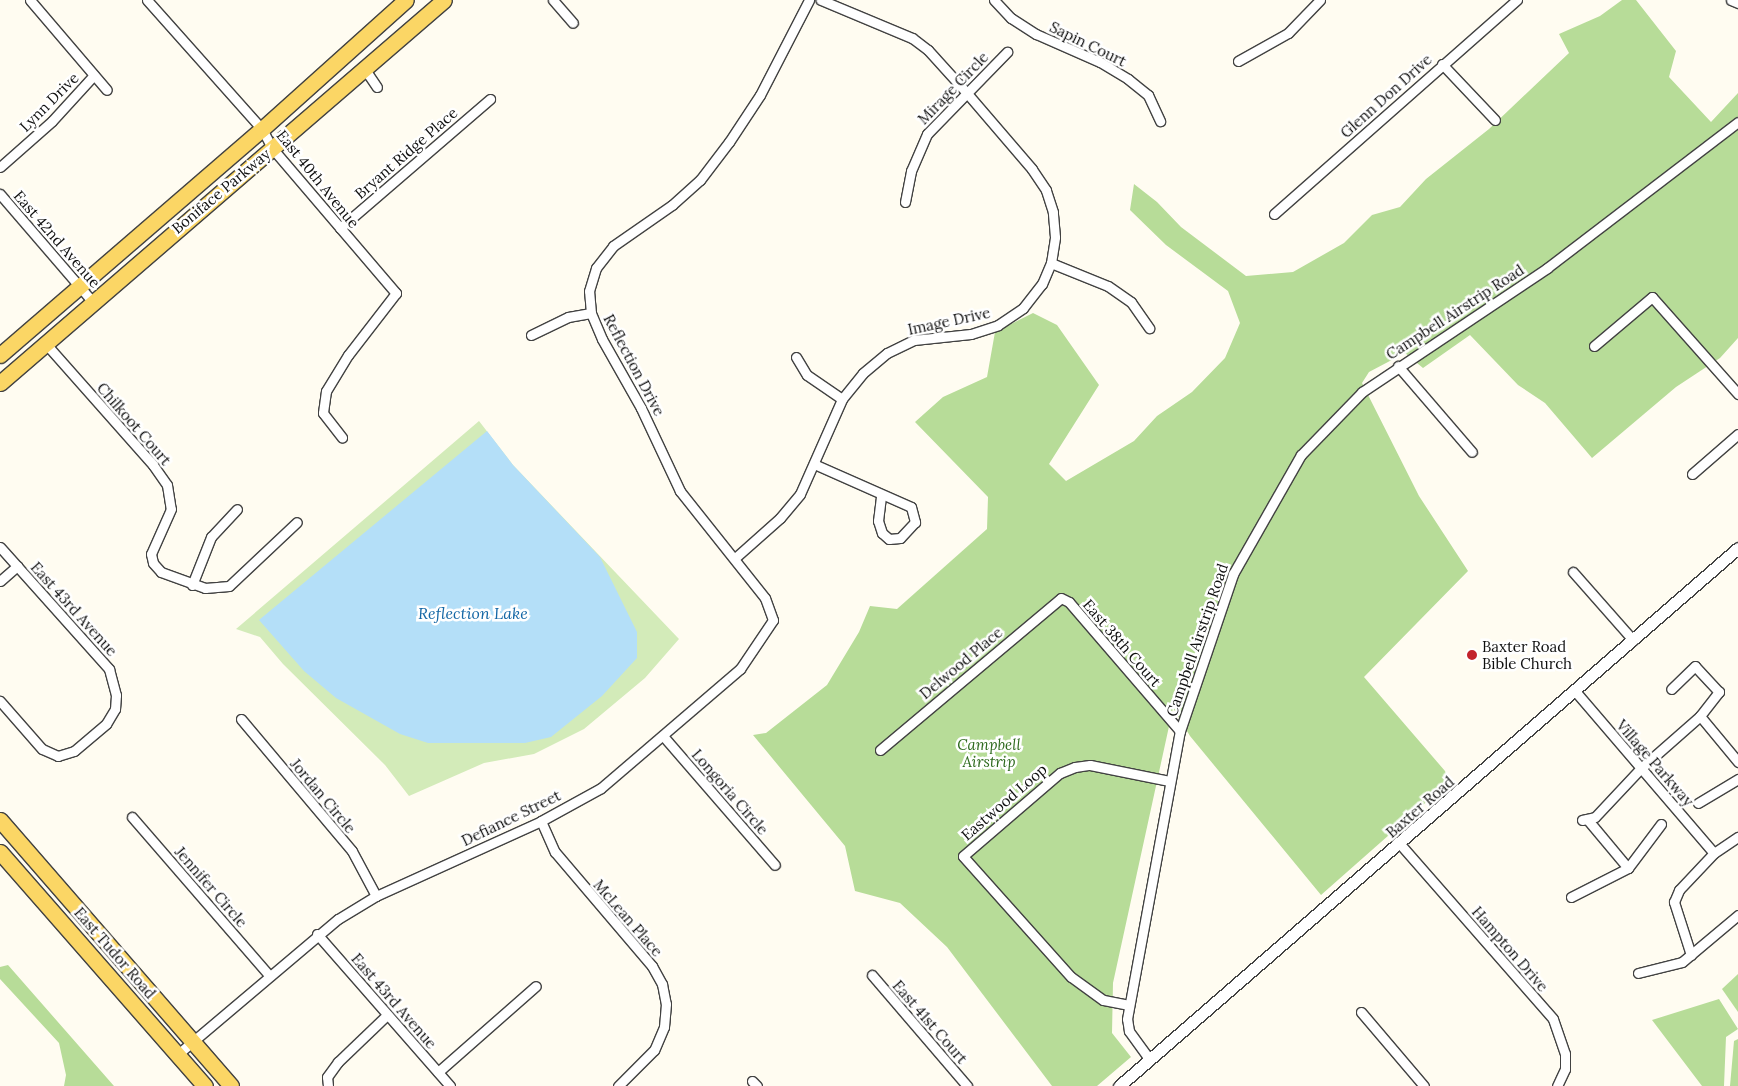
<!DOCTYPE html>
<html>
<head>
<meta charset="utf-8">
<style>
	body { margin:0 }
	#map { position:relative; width:1738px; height:1086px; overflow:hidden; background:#fffcf1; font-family:Lora,serif }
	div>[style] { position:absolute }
	.green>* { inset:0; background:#d3ebb9 }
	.forest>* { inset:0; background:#b7dc98 }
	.water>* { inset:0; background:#b4dff8 }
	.roads { filter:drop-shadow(1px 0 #424242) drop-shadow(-1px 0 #424242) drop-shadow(0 1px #424242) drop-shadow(0 -1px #424242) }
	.minor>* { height:9px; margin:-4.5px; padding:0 4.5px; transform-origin:4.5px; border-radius:4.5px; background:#fff }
	.tertiary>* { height:11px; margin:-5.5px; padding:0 5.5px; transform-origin:5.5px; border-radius:5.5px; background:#fff }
	.primary>* { height:15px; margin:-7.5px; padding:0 7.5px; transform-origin:7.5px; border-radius:7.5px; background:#fbd665 }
	.dots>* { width:14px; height:14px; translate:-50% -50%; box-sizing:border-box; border:2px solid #fff; border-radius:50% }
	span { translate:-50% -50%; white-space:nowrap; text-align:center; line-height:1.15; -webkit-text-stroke:5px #fff; paint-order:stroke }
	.street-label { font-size:15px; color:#0f0f0f }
	.poi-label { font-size:15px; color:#0f0f0f }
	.left { translate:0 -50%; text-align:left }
	.park-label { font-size:15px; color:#2d691d; font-style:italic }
	.water-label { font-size:16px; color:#1467a5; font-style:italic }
</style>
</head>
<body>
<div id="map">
	<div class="green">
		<i style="clip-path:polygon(479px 421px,513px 465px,679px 639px,645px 678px,584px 729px,534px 754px,484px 763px,409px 796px,385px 765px,283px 664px,260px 637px,236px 629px)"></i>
	</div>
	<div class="forest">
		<i style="clip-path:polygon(1622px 0,1636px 0,1676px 51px,1669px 77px,1711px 122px,1738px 93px,1738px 338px,1720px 358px,1676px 387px,1592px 458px,1545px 403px,1518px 385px,1470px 335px,1423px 368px,1405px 353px,1369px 372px,1362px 383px,1419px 496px,1468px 571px,1364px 677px,1445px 771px,1449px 782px,1321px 895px,1190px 736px,1173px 708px,1113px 983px,1112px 1033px,1131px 1057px,1097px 1086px,1052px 1086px,947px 947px,900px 903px,855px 891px,845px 846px,753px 735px,766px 733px,827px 685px,859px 632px,870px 606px,897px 609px,987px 529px,988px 497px,915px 422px,943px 397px,987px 377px,995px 332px,1033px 313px,1057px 325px,1099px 385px,1049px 464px,1066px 481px,1134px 441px,1157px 416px,1192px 392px,1225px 358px,1240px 323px,1228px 291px,1166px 245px,1130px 210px,1134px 184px,1157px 202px,1181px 227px,1246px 276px,1293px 272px,1344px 243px,1372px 215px,1400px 207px,1426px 179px,1489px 129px,1569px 53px,1559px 34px,1600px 16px)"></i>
		<i style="clip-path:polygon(8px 965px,114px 1086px,64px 1086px,66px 1075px,59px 1043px,0 979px,0 967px)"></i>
		<i style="clip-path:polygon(1738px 974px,1738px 1012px,1722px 989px)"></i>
		<i style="clip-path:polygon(1719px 999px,1738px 1029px,1726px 1037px,1724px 1086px,1702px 1086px,1652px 1020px)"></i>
		<i style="clip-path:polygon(1738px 1039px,1738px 1086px,1730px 1086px,1734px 1041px)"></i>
	</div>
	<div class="water">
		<i style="clip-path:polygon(487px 431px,513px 465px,600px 557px,637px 632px,637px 658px,602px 696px,551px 737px,525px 743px,428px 743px,400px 734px,336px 698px,304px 671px,259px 620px)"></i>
	</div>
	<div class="roads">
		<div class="minor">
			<i style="left:30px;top:0;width:118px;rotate:49.5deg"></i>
			<i style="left:147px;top:0;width:173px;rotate:48.3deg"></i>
			<i style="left:262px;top:129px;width:21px;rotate:62deg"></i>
			<i style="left:272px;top:148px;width:191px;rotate:49.5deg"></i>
			<i style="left:396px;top:293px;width:78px;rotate:127.7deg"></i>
			<i style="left:348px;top:355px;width:42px;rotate:121.4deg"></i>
			<i style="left:326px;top:391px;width:22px;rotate:98deg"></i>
			<i style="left:323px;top:413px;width:31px;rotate:52deg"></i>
			<i style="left:553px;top:0;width:30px;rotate:49deg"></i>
			<i style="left:994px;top:0;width:25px;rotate:47deg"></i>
			<i style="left:1011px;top:18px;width:30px;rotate:33deg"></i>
			<i style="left:1036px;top:34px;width:70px;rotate:23.6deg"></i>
			<i style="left:1100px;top:62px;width:33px;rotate:31deg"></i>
			<i style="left:1128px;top:79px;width:26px;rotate:39deg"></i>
			<i style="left:1148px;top:95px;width:29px;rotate:65deg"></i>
			<i style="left:1731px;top:0;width:8px;rotate:23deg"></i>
			<i style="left:1238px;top:61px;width:57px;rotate:-29.2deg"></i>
			<i style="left:1288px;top:33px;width:46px;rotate:-45.9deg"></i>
			<i style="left:1442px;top:64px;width:77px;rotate:46.6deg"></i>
			<i style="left:364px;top:68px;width:23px;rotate:56deg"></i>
			<i style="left:0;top:167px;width:69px;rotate:-41.5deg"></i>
			<i style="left:52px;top:121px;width:62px;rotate:-47.6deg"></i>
			<i style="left:0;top:194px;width:143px;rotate:49.3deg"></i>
			<i style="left:905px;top:202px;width:32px;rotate:-79deg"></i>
			<i style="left:911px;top:171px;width:40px;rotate:-66.6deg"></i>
			<i style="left:927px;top:134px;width:115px;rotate:-45.7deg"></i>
			<i style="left:1274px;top:214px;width:324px;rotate:-41.4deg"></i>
			<i style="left:340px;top:228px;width:198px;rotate:-40.7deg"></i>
			<i style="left:1051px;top:263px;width:61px;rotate:22deg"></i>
			<i style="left:1108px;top:286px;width:28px;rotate:35deg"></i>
			<i style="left:1131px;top:302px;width:32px;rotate:55deg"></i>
			<i style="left:531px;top:335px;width:41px;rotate:-25.9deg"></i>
			<i style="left:568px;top:317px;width:23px;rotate:-10deg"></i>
			<i style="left:46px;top:344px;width:162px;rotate:48.5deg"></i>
			<i style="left:153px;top:465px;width:24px;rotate:55deg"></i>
			<i style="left:167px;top:485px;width:24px;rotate:81deg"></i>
			<i style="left:171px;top:509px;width:49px;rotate:114deg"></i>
			<i style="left:151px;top:554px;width:9px;rotate:77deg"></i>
			<i style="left:153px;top:563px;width:12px;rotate:48deg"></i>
			<i style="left:161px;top:572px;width:47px;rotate:20deg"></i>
			<i style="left:205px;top:588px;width:24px;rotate:-5deg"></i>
			<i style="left:229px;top:586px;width:93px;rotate:-43.3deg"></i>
			<i style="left:1594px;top:346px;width:76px;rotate:-40.2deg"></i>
			<i style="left:1652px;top:297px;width:130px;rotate:48.4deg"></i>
			<i style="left:796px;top:357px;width:21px;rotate:59deg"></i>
			<i style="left:807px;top:375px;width:42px;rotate:34.4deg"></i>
			<i style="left:1398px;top:366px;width:113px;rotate:49.3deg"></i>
			<i style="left:814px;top:464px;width:106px;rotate:23.9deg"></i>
			<i style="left:911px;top:507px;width:16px;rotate:75deg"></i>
			<i style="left:915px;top:522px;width:22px;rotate:133deg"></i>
			<i style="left:900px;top:538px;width:11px;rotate:175deg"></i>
			<i style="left:889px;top:539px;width:9px;rotate:-139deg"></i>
			<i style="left:882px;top:533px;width:13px;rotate:-108deg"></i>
			<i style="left:878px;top:521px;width:26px;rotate:-83deg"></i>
			<i style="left:1692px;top:474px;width:61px;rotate:-41deg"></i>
			<i style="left:0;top:547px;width:164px;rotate:48.2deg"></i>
			<i style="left:109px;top:669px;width:27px;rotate:75deg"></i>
			<i style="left:116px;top:695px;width:14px;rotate:94deg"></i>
			<i style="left:115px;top:709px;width:17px;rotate:121deg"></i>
			<i style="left:106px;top:724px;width:42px;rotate:139.8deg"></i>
			<i style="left:74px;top:751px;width:17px;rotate:163deg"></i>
			<i style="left:58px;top:756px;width:17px;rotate:-156deg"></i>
			<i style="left:42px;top:749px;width:64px;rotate:-131.2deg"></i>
			<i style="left:735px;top:558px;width:60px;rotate:-41.6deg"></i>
			<i style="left:780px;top:518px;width:31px;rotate:-50deg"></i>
			<i style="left:800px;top:494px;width:104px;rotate:-66.1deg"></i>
			<i style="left:842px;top:399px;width:33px;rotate:-51deg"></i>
			<i style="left:863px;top:373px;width:31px;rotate:-40deg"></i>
			<i style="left:887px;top:353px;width:30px;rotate:-26deg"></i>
			<i style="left:914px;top:340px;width:57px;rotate:-6deg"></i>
			<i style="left:971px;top:334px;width:28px;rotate:-18deg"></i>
			<i style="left:998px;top:325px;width:30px;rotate:-34deg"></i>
			<i style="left:1023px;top:308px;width:31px;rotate:-52deg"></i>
			<i style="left:1042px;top:284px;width:23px;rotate:-67deg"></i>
			<i style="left:1051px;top:263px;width:26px;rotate:-81deg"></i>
			<i style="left:1055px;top:237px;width:25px;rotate:-95deg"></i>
			<i style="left:1053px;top:212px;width:23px;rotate:-108deg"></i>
			<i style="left:1046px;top:190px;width:25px;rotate:-124deg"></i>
			<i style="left:1032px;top:169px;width:101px;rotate:-130.6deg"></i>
			<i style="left:966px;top:92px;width:57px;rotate:-132.1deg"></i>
			<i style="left:928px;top:50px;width:20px;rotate:-143deg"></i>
			<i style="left:912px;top:38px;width:99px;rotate:-157.3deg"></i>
			<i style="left:1573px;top:572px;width:91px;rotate:48.6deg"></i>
			<i style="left:0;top:581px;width:23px;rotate:-41deg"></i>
			<i style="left:192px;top:585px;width:52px;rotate:-68.4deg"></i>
			<i style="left:211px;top:537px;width:38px;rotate:-47deg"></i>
			<i style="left:1575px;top:691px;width:213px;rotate:49.4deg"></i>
			<i style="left:1700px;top:716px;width:60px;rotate:50.4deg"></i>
			<i style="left:241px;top:719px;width:172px;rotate:49.9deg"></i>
			<i style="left:352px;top:851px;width:51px;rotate:61.9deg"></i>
			<i style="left:664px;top:737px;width:169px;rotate:49.1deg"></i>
			<i style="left:880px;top:750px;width:236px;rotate:-40deg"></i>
			<i style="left:1061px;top:598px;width:9px;rotate:27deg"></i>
			<i style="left:1069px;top:602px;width:170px;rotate:49.3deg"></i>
			<i style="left:1698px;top:803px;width:47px;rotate:-31deg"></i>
			<i style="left:132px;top:817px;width:209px;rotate:49.1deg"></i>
			<i style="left:1587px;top:819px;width:64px;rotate:50.1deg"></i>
			<i style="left:1582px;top:820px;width:13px;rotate:-13deg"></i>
			<i style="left:1595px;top:817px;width:67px;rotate:-46.8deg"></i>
			<i style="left:1641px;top:768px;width:79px;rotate:-41.4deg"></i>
			<i style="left:1700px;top:716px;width:31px;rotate:-52deg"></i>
			<i style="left:1719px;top:692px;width:35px;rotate:-133deg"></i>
			<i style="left:1695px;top:666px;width:33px;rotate:136deg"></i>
			<i style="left:541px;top:821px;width:34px;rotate:66deg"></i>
			<i style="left:555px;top:852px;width:150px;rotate:49.6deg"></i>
			<i style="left:652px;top:966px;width:21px;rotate:61deg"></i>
			<i style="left:662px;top:984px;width:20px;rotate:79deg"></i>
			<i style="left:666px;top:1004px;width:23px;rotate:95deg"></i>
			<i style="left:664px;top:1027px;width:25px;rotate:113deg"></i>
			<i style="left:654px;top:1050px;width:51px;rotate:135deg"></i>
			<i style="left:1400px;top:844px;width:232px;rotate:48.8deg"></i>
			<i style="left:1553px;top:1019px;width:37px;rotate:71deg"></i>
			<i style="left:1565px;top:1054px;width:15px;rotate:90deg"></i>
			<i style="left:1565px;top:1069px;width:19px;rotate:115deg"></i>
			<i style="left:1571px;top:897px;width:64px;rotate:-27deg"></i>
			<i style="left:1628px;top:868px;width:55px;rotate:-53.1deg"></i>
			<i style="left:317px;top:934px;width:202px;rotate:48.8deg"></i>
			<i style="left:1691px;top:955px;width:56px;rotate:-107.8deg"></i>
			<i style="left:1674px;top:902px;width:13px;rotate:-67deg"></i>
			<i style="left:1679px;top:890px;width:51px;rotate:-46.6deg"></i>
			<i style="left:1714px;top:853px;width:29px;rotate:-34deg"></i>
			<i style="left:1638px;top:973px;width:45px;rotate:-14deg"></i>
			<i style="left:1682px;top:962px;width:73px;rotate:-40deg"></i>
			<i style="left:872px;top:975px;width:146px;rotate:49.4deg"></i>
			<i style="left:1129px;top:1005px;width:26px;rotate:-169deg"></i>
			<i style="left:1103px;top:1000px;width:39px;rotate:-144deg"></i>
			<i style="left:1071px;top:977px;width:162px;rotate:-131.8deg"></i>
			<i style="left:963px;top:856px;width:128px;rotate:-40.6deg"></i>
			<i style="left:1060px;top:773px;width:16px;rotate:-22deg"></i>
			<i style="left:1075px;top:767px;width:15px;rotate:-8deg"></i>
			<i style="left:1090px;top:765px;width:81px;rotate:11.4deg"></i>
			<i style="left:1361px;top:1012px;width:97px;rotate:49.6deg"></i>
			<i style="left:178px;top:1054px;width:209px;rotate:-40.2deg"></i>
			<i style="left:338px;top:919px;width:44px;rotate:-31.2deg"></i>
			<i style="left:376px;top:896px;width:181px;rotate:-24.4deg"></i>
			<i style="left:541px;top:821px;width:68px;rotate:-28.8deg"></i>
			<i style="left:601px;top:788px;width:183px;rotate:-40.6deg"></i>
			<i style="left:740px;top:669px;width:59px;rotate:-56deg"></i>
			<i style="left:773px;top:620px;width:23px;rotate:-110deg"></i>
			<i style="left:765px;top:598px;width:137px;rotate:-128.5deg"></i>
			<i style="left:680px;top:491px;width:92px;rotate:-115.2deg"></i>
			<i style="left:641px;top:408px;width:79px;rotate:-119.5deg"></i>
			<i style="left:602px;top:339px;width:28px;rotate:-113deg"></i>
			<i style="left:591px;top:313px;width:22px;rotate:-95deg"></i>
			<i style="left:589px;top:291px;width:24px;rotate:-73deg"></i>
			<i style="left:596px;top:268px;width:28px;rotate:-52deg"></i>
			<i style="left:613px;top:246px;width:72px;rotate:-34.8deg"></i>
			<i style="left:672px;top:205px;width:38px;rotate:-42deg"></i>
			<i style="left:700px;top:180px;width:48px;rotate:-52.7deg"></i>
			<i style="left:729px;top:142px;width:56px;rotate:-56.6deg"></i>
			<i style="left:760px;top:95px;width:107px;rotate:-62.7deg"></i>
			<i style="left:1150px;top:1060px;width:36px;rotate:-126deg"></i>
			<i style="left:1129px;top:1031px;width:12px;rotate:-99deg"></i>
			<i style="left:1127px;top:1019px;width:293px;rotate:-79.6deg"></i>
			<i style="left:1180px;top:731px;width:166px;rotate:-71.3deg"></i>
			<i style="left:1233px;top:574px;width:137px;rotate:-60.3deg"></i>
			<i style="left:1301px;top:455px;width:88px;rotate:-45.9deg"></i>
			<i style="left:1362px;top:392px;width:223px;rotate:-33.8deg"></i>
			<i style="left:1547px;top:268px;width:240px;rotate:-37.4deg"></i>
			<i style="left:438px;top:1072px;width:130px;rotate:-41.3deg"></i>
			<i style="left:752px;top:1081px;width:7px;rotate:45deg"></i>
			<i style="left:328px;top:1086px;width:9px;rotate:-96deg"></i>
			<i style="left:327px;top:1077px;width:19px;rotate:-54deg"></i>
			<i style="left:338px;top:1062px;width:68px;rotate:-43.8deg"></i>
		</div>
		<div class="tertiary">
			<i style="left:1119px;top:1086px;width:820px;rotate:-41deg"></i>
		</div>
		<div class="primary">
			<i style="left:0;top:355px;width:346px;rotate:-40.8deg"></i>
			<i style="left:262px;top:129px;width:193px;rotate:-41.9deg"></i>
			<i style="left:0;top:383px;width:586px;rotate:-40.78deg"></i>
			<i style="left:0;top:820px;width:352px;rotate:49deg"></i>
			<i style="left:0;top:852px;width:311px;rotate:48.8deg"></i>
		</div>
	</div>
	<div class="dots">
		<i style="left:1472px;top:655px;background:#c3232b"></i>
	</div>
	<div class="street-label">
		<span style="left:1088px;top:44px;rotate:26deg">Sapin Court</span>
		<span style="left:953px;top:88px;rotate:-46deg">Mirage Circle</span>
		<span style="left:1386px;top:96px;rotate:-42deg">Glenn Don Drive</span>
		<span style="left:49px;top:102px;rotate:-45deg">Lynn Drive</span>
		<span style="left:406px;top:153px;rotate:-41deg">Bryant Ridge Place</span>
		<span style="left:318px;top:179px;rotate:51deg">East 40th Avenue</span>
		<span style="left:221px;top:191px;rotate:-40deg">Boniface Parkway</span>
		<span style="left:57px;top:239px;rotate:49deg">East 42nd Avenue</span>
		<span style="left:1455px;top:312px;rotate:-33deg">Campbell Airstrip Road</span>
		<span style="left:949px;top:321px;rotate:-12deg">Image Drive</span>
		<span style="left:634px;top:365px;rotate:62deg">Reflection Drive</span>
		<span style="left:134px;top:424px;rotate:49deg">Chilkoot Court</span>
		<span style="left:74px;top:609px;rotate:48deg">East 43rd Avenue</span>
		<span style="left:1197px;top:640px;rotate:-71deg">Campbell Airstrip Road</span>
		<span style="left:1122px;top:643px;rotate:49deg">East 38th Court</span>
		<span style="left:961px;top:663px;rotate:-40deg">Delwood Place</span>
		<span style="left:1655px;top:763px;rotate:49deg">Village Parkway</span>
		<span style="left:730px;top:792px;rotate:49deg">Longoria Circle</span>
		<span style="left:323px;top:796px;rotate:50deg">Jordan Circle</span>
		<span style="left:1004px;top:802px;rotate:-41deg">Eastwood Loop</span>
		<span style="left:1420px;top:807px;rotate:-41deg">Baxter Road</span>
		<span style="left:511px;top:818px;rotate:-26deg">Defiance Street</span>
		<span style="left:211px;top:887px;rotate:49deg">Jennifer Circle</span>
		<span style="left:628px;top:918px;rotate:49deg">McLean Place</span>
		<span style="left:1510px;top:949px;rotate:49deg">Hampton Drive</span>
		<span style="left:115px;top:953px;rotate:49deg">East Tudor Road</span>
		<span style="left:394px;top:1001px;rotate:49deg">East 43rd Avenue</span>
		<span style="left:930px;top:1022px;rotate:49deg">East 41st Court</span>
	</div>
	<div class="poi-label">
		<span class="left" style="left:1482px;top:655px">Baxter Road<br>Bible Church</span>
	</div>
	<div class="park-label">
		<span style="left:989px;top:753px">Campbell<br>Airstrip</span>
	</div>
	<div class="water-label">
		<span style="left:473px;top:613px">Reflection Lake</span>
	</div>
</div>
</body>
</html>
